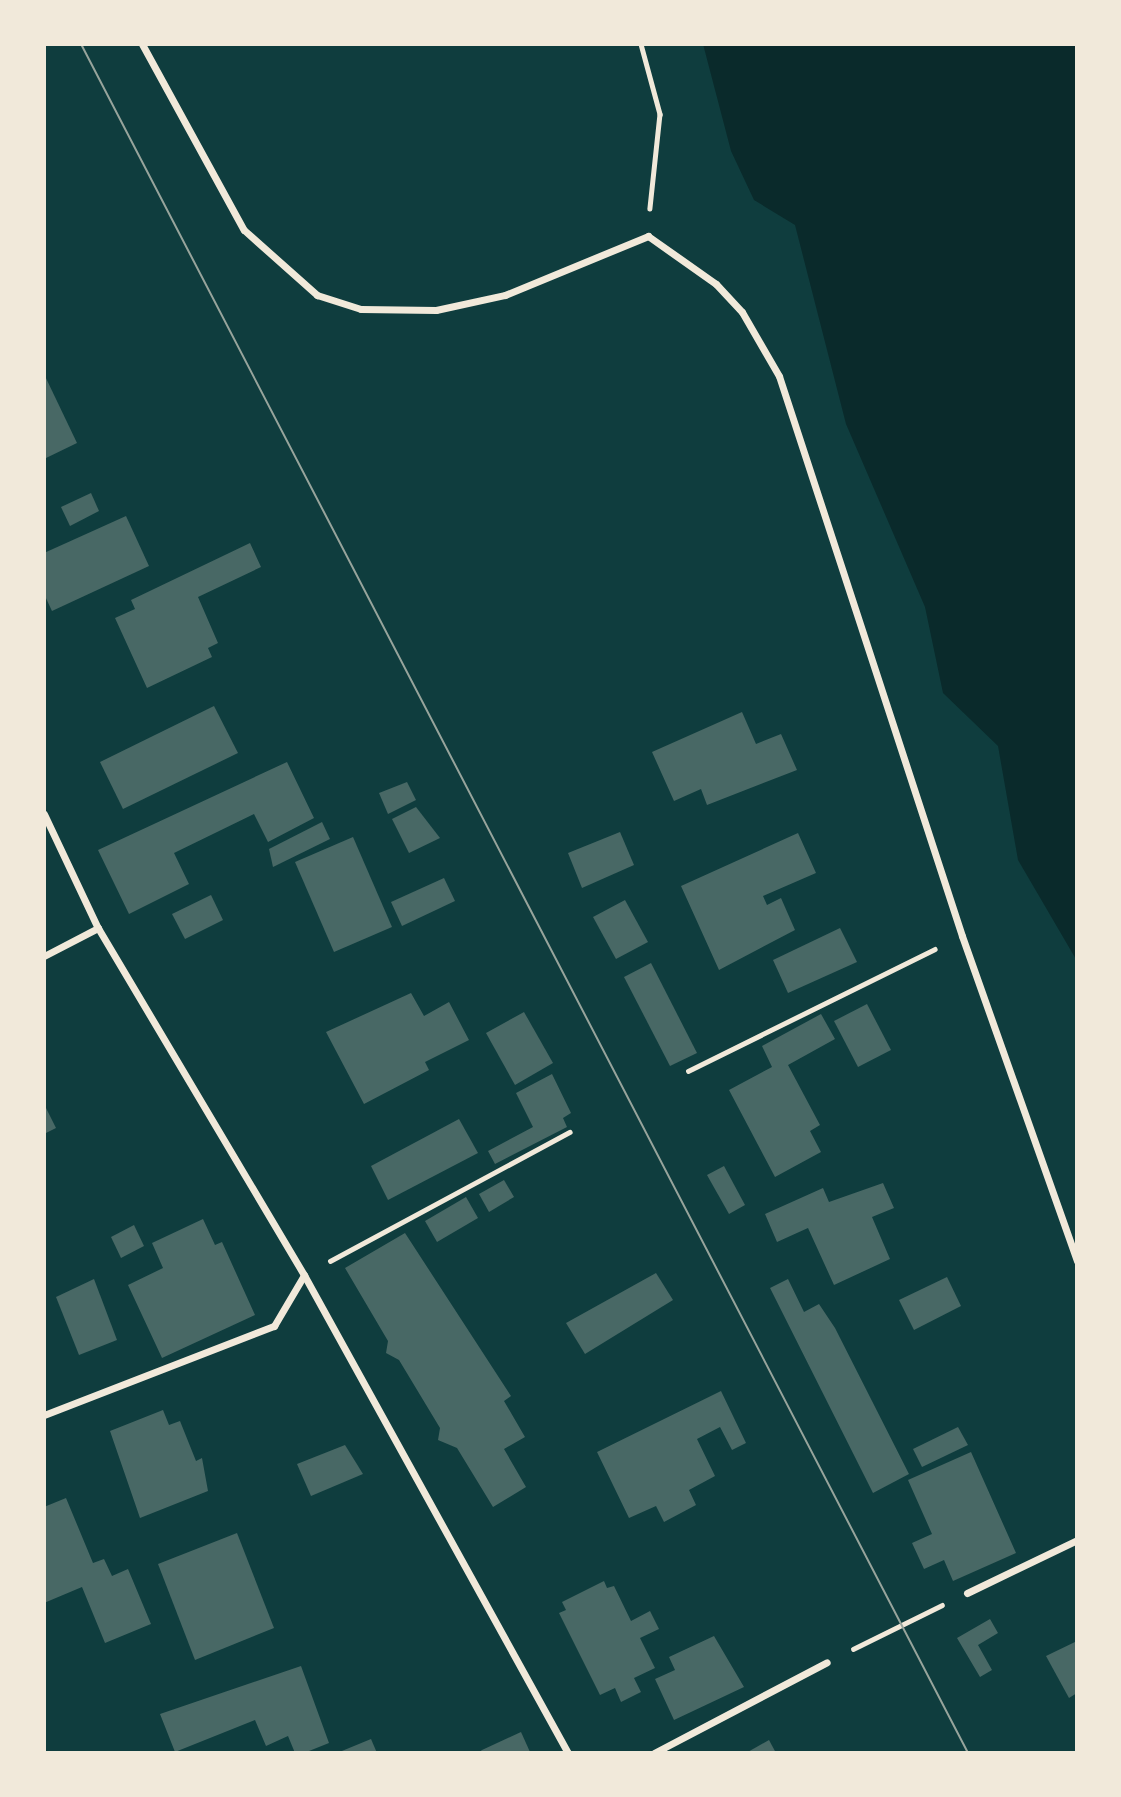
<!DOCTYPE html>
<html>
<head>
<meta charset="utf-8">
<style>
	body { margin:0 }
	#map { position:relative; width:1121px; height:1797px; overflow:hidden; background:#0f3d3e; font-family:"Varela Round",sans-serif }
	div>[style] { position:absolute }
	.water>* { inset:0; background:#0a2a2b }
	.building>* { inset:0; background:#486865 }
	.path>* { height:4.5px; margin:-2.25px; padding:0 2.25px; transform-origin:2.25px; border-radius:2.25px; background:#f1e9da }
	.minor>* { height:7px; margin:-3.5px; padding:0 3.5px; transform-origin:3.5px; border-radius:3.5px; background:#f1e9da }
	.tram>* { height:2px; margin:-1px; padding:0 1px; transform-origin:1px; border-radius:1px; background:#97a49c }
	span { translate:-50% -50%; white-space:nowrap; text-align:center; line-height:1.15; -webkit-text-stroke:6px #f1e9da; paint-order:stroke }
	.frame { position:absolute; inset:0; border:46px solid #f1e9da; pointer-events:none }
</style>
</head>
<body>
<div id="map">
	<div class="water">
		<i style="clip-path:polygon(703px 44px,1077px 44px,1077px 961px,1018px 860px,998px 746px,943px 693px,925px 607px,846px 424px,795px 225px,754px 200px,731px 151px)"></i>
	</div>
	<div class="building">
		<i style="clip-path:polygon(44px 374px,77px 443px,44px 459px)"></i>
		<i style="clip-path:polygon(91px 493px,99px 511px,70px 526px,61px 507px)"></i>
		<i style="clip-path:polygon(126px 516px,149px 566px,52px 611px,44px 594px,44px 553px)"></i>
		<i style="clip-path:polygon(250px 543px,261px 567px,198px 597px,218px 643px,208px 648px,212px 657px,147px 688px,115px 618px,135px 609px,131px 600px)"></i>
		<i style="clip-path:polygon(214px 706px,238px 753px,123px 809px,100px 762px)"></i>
		<i style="clip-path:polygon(742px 712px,756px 744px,781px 734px,797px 770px,707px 805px,701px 789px,674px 801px,652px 752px)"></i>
		<i style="clip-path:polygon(287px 762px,314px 818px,268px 842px,254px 814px,174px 853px,189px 884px,129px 914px,98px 850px)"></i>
		<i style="clip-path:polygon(407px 782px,416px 800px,388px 814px,379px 793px)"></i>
		<i style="clip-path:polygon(416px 807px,440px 838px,409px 853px,392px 819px)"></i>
		<i style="clip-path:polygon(322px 822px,330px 839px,273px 867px,269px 849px)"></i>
		<i style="clip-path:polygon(620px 832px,634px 865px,582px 888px,568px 853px)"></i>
		<i style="clip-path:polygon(798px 833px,816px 873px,763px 896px,767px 905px,781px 898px,795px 930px,719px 970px,681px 886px)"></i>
		<i style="clip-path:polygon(353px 837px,392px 927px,334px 952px,295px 862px)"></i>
		<i style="clip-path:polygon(444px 878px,455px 901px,402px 926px,391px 902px)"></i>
		<i style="clip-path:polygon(211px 895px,223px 920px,185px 939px,172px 914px)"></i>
		<i style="clip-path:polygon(625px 900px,648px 942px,616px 959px,593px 917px)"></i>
		<i style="clip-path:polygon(840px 928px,857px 962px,788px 993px,773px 960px)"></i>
		<i style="clip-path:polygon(651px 963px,697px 1053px,670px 1066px,624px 977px)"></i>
		<i style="clip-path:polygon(411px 993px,424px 1016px,449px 1002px,469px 1040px,425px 1062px,429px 1070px,364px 1104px,326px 1032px)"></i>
		<i style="clip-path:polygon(867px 1004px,891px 1050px,858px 1067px,834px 1021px)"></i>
		<i style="clip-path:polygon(524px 1012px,553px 1063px,515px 1085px,486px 1033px)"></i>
		<i style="clip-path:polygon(821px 1014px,835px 1039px,788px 1065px,820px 1125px,810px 1131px,821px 1152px,775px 1177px,729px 1090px,772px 1067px,762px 1046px)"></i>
		<i style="clip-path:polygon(552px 1074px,571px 1113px,563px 1118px,567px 1127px,495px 1164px,488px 1151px,533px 1127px,516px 1093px)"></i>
		<i style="clip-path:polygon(44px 1104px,56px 1128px,44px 1134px)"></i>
		<i style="clip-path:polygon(459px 1119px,478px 1153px,388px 1200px,371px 1166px)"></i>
		<i style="clip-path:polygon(724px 1166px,745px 1205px,729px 1214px,707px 1175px)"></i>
		<i style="clip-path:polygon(504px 1180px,514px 1197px,489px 1212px,479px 1194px)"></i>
		<i style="clip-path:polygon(883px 1183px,894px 1208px,872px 1217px,890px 1259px,834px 1285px,808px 1228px,777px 1242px,765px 1214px,823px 1188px,829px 1202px)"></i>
		<i style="clip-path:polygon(466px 1197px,478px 1218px,437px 1242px,425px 1221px)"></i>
		<i style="clip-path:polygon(203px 1219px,215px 1245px,222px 1242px,255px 1315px,162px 1358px,128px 1285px,163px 1268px,152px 1243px)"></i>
		<i style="clip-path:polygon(134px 1225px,144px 1246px,121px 1258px,111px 1237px)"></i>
		<i style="clip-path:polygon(405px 1233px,511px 1396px,504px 1401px,525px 1437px,504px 1449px,526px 1487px,493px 1507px,457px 1448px,438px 1440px,440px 1428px,399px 1360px,386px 1353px,388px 1341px,345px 1268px)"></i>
		<i style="clip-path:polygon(656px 1273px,673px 1300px,585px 1354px,566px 1323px)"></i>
		<i style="clip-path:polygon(947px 1277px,961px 1306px,914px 1330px,899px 1300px)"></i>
		<i style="clip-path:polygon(94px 1279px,117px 1340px,79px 1355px,56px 1297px)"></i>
		<i style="clip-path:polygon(788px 1279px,804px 1312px,819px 1304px,835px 1328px,909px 1474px,873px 1493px,770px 1288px)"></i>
		<i style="clip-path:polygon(721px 1391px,746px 1443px,732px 1450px,720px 1427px,697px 1439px,715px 1476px,689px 1490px,696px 1505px,664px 1522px,656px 1506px,629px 1518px,597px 1452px)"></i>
		<i style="clip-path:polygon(163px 1410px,169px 1425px,180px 1421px,196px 1461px,202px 1458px,208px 1491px,140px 1518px,110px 1431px)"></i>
		<i style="clip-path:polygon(958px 1427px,968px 1445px,922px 1467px,913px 1449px)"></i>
		<i style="clip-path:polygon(345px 1445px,363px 1474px,311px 1496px,297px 1464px)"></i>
		<i style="clip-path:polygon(971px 1452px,1016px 1553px,953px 1581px,944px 1560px,924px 1569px,912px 1543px,932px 1534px,908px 1480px)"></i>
		<i style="clip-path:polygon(66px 1498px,93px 1563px,104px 1559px,112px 1576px,128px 1569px,151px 1624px,105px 1643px,82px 1587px,44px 1603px,44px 1507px)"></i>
		<i style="clip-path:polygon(237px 1533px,274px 1628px,195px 1660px,158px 1564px)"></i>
		<i style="clip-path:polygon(604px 1581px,607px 1588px,614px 1586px,631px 1621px,650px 1611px,659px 1629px,640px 1638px,655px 1668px,634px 1678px,641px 1692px,621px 1702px,615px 1688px,600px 1695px,559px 1613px,566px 1610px,562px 1602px)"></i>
		<i style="clip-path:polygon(990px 1619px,998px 1633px,978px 1645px,992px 1670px,980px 1677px,957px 1638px)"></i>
		<i style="clip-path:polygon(714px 1636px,744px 1687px,674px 1720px,655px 1679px,675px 1670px,669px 1657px)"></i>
		<i style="clip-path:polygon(1077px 1641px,1077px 1693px,1069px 1698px,1046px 1656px)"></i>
		<i style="clip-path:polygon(301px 1666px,329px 1743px,304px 1753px,295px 1753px,288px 1736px,266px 1746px,255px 1720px,175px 1752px,160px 1714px)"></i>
		<i style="clip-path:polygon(521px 1732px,530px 1752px,478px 1753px,482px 1750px)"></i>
		<i style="clip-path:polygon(371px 1739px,377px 1753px,337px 1753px)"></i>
		<i style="clip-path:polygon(769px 1740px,776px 1753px,746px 1753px)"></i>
	</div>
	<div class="path">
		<i style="left:641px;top:44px;width:73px;rotate:74.8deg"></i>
		<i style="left:660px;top:114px;width:95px;rotate:96.1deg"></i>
		<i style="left:688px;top:1071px;width:275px;rotate:-26.3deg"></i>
		<i style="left:330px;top:1261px;width:272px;rotate:-28.3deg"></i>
		<i style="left:853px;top:1649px;width:99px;rotate:-26.3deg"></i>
	</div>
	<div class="minor">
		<i style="left:142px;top:44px;width:212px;rotate:61.3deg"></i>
		<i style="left:244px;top:230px;width:98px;rotate:41.7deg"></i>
		<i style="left:317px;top:295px;width:46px;rotate:17.7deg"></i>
		<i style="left:361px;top:309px;width:75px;rotate:0.8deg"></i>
		<i style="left:436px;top:310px;width:71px;rotate:-12.3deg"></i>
		<i style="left:505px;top:295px;width:155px;rotate:-22.4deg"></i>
		<i style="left:648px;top:236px;width:83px;rotate:35.2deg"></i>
		<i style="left:716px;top:284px;width:38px;rotate:47deg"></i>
		<i style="left:742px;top:312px;width:74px;rotate:60deg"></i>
		<i style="left:779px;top:376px;width:589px;rotate:71.9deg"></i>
		<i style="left:962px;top:936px;width:345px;rotate:70.5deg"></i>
		<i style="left:44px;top:814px;width:126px;rotate:64.7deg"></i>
		<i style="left:98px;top:928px;width:404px;rotate:59.3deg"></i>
		<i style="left:304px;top:1275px;width:546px;rotate:61.09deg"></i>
		<i style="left:44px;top:956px;width:61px;rotate:-27.4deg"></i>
		<i style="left:44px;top:1415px;width:247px;rotate:-21.2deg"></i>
		<i style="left:274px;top:1326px;width:59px;rotate:-59.5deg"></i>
		<i style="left:967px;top:1593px;width:122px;rotate:-25.7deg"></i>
		<i style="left:654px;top:1753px;width:195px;rotate:-27.7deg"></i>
	</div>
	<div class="tram">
		<i style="left:81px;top:44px;width:1925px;rotate:62.57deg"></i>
	</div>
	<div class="frame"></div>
</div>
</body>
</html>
